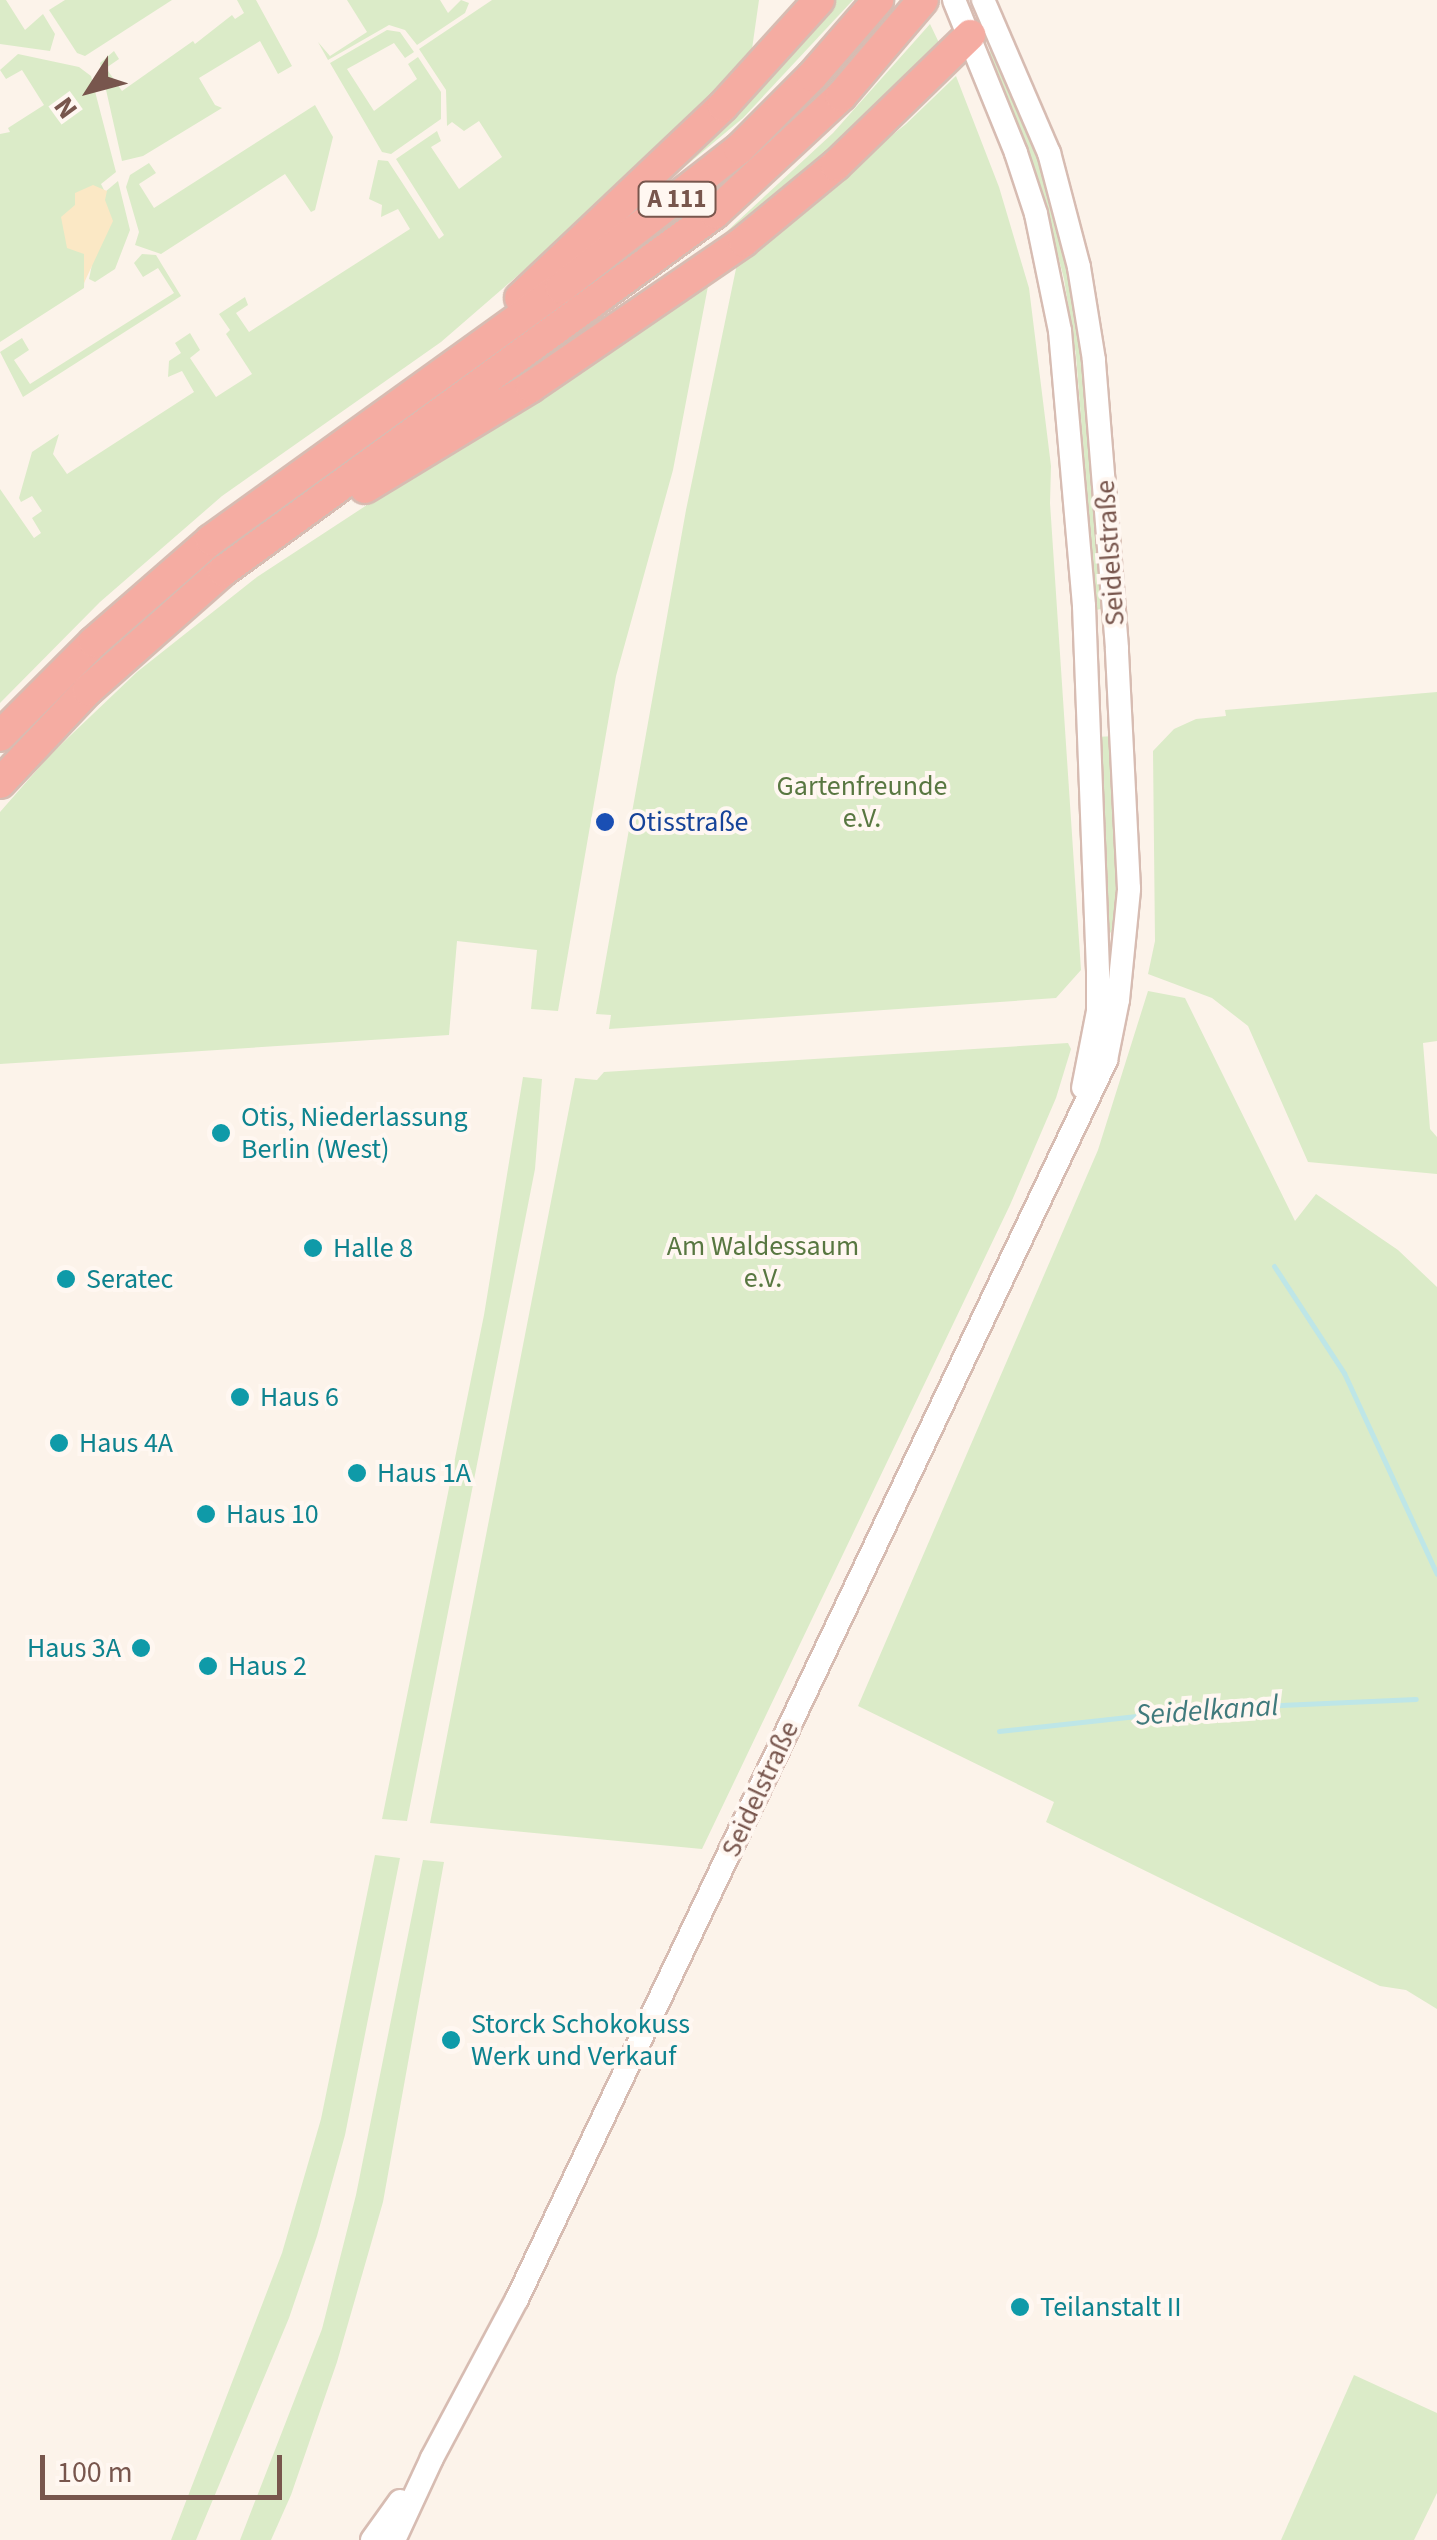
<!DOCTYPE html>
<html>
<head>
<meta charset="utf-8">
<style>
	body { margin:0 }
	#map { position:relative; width:1437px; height:2540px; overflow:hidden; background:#fcf3ea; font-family:"Source Sans 3",sans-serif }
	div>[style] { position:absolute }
	.green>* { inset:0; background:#dbebc8 }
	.sand>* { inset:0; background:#fbe8c5 }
	.stream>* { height:5px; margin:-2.5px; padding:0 2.5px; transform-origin:2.5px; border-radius:2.5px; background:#bee6e7 }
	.roads { filter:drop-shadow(2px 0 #d7bcb2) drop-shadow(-2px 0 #d7bcb2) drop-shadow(0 2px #d7bcb2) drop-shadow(0 -2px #d7bcb2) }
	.secondary>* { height:22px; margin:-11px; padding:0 11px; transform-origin:11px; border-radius:11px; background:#fff }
	.highway>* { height:30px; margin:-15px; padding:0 15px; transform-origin:15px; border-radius:15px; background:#f5aca2 }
	.dots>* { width:28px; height:28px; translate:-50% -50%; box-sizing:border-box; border:5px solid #fff7f1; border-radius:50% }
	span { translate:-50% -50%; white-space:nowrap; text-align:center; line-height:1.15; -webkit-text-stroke:8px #fff7f1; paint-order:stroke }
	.shield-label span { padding:2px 8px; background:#fff7f1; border:2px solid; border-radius:8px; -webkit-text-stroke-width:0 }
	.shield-label { font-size:25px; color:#78564d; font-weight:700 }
	.street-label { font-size:28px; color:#78564d }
	.park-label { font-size:28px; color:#587741 }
	.transit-label { font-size:28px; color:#164399 }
	.left { translate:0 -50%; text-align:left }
	.culture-label { font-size:28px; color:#0d838f }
	.right { translate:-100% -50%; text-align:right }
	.water-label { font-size:30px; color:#407a7c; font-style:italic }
	.north { position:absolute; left:40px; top:40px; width:100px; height:100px; -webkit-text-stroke:8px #fff7f1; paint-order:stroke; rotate:234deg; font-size:28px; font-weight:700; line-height:40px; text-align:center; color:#78564d }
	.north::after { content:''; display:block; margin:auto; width:35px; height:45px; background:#78564d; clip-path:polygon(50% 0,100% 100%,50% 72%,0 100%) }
	.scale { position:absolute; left:40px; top:2455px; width:242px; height:45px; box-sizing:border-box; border:5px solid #78564d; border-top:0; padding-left:12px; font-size:30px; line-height:35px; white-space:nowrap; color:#78564d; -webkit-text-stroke:8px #fff7f1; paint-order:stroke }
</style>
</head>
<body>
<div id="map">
	<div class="green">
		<i style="clip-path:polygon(0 0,6px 0,25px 30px,43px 14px,55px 34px,50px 51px,0 44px)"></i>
		<i style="clip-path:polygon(65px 0,172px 0,85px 56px,77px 53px,49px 10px)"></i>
		<i style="clip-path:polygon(237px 0,256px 0,292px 66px,278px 74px,260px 41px,199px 78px,215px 105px,222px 108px,143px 156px,122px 161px,100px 63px,114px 51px,119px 59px,106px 68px,122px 91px,193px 41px,195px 44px,232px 15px,235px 19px,244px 13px)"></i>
		<i style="clip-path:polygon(347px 0,440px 0,448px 13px,461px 0,469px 3px,465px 13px,417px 45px,405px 30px,389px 25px,328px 60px,318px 42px,330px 56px,367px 32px)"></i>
		<i style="clip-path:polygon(492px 0,759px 0,749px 70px,656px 156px,441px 342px,222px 496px,100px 602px,0 703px,0 489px,34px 538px,41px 533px,32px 518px,42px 511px,32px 496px,21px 502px,19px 498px,32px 452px,59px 434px,53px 454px,67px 474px,194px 392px,182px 371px,168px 377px,169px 361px,181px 353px,175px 343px,190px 333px,200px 350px,190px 358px,216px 397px,252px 374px,226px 334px,230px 330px,219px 314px,245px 297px,248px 305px,236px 313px,249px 332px,410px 229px,398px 209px,381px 217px,382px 205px,369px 199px,378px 160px,388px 161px,439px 239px,444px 235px,396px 159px,437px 131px,441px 141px,431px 147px,459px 189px,502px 157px,479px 121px,464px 131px,452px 122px,447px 126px,446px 90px,419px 49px)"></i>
		<i style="clip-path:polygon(832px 0,853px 0,743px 118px,646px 199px)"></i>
		<i style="clip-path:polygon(930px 24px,941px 47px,754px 221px,655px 285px,725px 233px,833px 133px)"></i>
		<i style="clip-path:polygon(387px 30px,400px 32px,414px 52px,405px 58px,394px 43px,347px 69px,374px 111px,417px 79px,408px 64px,418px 57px,441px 92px,441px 119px,391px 154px,382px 152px,330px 63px)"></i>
		<i style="clip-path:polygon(996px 47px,1049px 185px,1080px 315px,1106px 608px,1096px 610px,1076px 355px,1064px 279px,1039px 182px,988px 53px)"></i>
		<i style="clip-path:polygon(18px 54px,79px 67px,91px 76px,116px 172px,101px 184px,105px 192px,118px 181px,130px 230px,115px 269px,95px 282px,89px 279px,94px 255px,85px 261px,84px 288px,0 342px,0 134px,10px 132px,8px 128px,44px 105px,22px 70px,6px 79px,0 70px)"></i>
		<i style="clip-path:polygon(956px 76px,999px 187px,1029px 288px,1051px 466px,1050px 503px,1081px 970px,1056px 998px,609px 1029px,611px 1015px,596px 1014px,686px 510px,738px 259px,906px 124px)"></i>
		<i style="clip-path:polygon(315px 105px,333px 137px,315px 210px,311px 212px,285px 174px,161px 254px,135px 245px,139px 232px,126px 187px,130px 175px,149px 163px,156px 173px,139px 184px,154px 208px)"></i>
		<i style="clip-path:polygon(142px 254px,156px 255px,181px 296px,23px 397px,0 352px,22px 338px,29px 350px,14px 360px,30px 384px,174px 293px,158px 268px,143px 277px,134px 263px)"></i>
		<i style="clip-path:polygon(709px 281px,673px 470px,616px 676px,558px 1011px,531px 1009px,537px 950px,457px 941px,449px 1035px,0 1064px,0 812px,50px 755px,137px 672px,257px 577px)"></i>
		<i style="clip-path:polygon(1437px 692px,1437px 1041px,1423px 1043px,1430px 1129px,1437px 1137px,1437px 1174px,1308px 1162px,1248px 1026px,1212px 998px,1148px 974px,1155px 941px,1153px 751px,1174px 729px,1196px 719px,1226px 716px,1225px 710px)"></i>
		<i style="clip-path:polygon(1115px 736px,1121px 886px,1114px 929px,1108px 935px,1096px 737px)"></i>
		<i style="clip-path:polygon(1148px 991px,1185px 998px,1295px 1221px,1316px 1194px,1398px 1250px,1437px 1287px,1437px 2009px,1406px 1990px,1380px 1986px,1046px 1822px,1054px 1802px,858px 1706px,1098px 1150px)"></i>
		<i style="clip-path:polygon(1068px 1043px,1071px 1049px,1056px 1098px,1010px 1205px,702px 1849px,430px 1823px,575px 1078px,597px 1080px,604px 1072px)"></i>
		<i style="clip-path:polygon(523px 1077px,542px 1079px,535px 1169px,407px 1821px,382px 1819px,484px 1315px)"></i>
		<i style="clip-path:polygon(375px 1855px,400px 1858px,345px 2135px,317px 2236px,289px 2318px,196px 2540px,171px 2540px,282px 2253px,321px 2119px)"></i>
		<i style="clip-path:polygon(423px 1860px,444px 1862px,383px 2202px,337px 2362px,291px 2495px,271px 2540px,240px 2540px,322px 2329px,356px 2195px)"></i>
		<i style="clip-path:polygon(1354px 2375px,1437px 2413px,1437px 2493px,1414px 2540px,1281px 2540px)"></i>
	</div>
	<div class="sand">
		<i style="clip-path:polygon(93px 185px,107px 191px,105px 200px,113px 221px,84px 283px,84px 254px,67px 248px,61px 217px,75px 205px,75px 193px)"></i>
	</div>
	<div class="stream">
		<i style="left:1274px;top:1266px;width:128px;rotate:56.8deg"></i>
		<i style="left:1344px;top:1373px;width:221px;rotate:65.2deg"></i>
		<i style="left:999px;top:1731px;width:212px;rotate:-6.2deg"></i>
		<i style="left:1210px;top:1708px;width:206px;rotate:-2.5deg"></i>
	</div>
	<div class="roads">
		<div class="secondary">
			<i style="left:954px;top:0;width:165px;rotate:67.9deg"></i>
			<i style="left:1016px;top:153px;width:64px;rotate:71.8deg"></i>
			<i style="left:1036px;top:214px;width:119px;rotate:78.4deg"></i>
			<i style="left:1060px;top:331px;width:276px;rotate:85deg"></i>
			<i style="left:1084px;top:606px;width:367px;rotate:87.8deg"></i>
			<i style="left:1098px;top:973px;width:38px;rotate:90deg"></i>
			<i style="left:1098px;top:1011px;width:78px;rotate:101deg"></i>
			<i style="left:372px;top:2540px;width:48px;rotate:-54.3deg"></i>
			<i style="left:394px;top:2540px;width:90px;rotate:-65.1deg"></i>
			<i style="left:432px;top:2458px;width:180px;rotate:-61.9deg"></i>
			<i style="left:517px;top:2299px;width:1372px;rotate:-64.57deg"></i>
			<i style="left:1106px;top:1060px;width:61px;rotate:-78.7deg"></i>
			<i style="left:1118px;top:1000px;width:112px;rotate:-84.3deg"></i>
			<i style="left:1129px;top:889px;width:241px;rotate:-92.9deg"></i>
			<i style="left:1117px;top:648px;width:289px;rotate:-94.6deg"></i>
			<i style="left:1094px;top:360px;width:94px;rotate:-99.2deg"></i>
			<i style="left:1079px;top:267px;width:118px;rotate:-104.7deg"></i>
			<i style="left:1049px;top:153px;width:167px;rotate:-113.3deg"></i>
		</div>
		<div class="highway">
			<i style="left:520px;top:298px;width:279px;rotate:-43.4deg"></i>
			<i style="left:723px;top:106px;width:143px;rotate:-47.8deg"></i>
			<i style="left:365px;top:488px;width:194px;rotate:-31.3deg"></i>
			<i style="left:531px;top:387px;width:258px;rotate:-34.4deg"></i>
			<i style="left:744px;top:241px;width:119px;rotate:-39.6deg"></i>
			<i style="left:836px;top:165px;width:187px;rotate:-44.1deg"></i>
			<i style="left:0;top:736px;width:133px;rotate:-45deg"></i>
			<i style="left:94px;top:642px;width:155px;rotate:-41.1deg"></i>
			<i style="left:211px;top:540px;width:431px;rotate:-35.8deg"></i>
			<i style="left:561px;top:288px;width:226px;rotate:-38deg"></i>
			<i style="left:739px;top:149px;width:103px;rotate:-45deg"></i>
			<i style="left:812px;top:76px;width:101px;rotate:-49deg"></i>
			<i style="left:0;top:783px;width:128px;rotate:-46.6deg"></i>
			<i style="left:88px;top:690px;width:180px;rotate:-41.4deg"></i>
			<i style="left:223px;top:571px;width:608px;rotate:-36.04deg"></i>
			<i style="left:715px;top:213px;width:172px;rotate:-42.9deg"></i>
			<i style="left:841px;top:96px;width:126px;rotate:-49.5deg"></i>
		</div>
	</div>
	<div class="dots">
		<i style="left:605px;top:822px;background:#1a4fb4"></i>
		<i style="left:221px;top:1133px;background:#0f9aa8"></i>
		<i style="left:313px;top:1248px;background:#0f9aa8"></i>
		<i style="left:66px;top:1279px;background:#0f9aa8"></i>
		<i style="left:240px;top:1397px;background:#0f9aa8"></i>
		<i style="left:59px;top:1443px;background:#0f9aa8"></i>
		<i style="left:357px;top:1473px;background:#0f9aa8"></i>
		<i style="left:206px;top:1514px;background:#0f9aa8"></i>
		<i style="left:141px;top:1648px;background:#0f9aa8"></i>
		<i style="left:208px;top:1666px;background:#0f9aa8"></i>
		<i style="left:451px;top:2040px;background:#0f9aa8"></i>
		<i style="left:1020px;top:2307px;background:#0f9aa8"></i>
	</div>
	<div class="shield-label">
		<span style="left:677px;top:199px">A 111</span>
	</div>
	<div class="street-label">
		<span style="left:1110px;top:553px;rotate:-94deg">Seidelstraße</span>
		<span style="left:760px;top:1789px;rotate:-65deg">Seidelstraße</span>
	</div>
	<div class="park-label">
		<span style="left:862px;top:802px">Gartenfreunde<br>e.V.</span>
		<span style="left:763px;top:1262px">Am Waldessaum<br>e.V.</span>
	</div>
	<div class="transit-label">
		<span class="left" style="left:628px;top:822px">Otisstraße</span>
	</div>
	<div class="culture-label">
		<span class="left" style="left:241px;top:1133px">Otis, Niederlassung<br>Berlin (West)</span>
		<span class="left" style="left:333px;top:1248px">Halle 8</span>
		<span class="left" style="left:86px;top:1279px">Seratec</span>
		<span class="left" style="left:260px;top:1397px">Haus 6</span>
		<span class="left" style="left:79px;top:1443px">Haus 4A</span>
		<span class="left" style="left:377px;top:1473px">Haus 1A</span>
		<span class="left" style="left:226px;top:1514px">Haus 10</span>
		<span class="right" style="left:121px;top:1648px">Haus 3A</span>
		<span class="left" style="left:228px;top:1666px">Haus 2</span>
		<span class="left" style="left:471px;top:2040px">Storck Schokokuss<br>Werk und Verkauf</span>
		<span class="left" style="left:1040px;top:2307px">Teilanstalt II</span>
	</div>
	<div class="water-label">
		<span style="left:1207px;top:1711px;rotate:-4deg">Seidelkanal</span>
	</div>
	<div class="north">N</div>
	<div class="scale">100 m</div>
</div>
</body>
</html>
